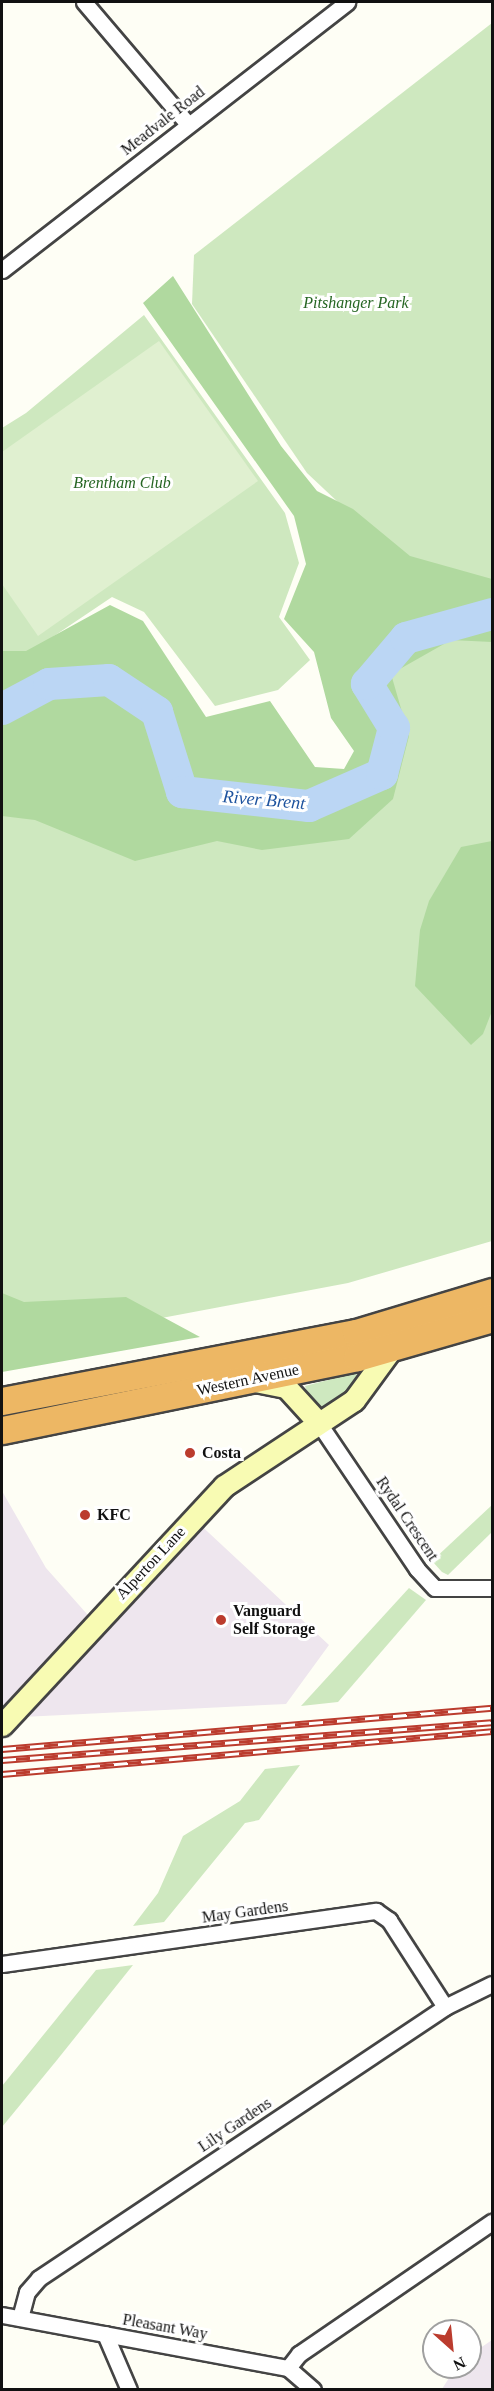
<!DOCTYPE html>
<html>
<head>
<meta charset="utf-8">
<style>
	body { margin:0 }
	#map { position:relative; width:494px; height:2391px; overflow:hidden; background:#fefef5; font-family:Georgia,serif }
	div>[style] { position:absolute }
	.industrial>* { inset:0; background:#eee6ee }
	.green>* { inset:0; background:#cee8bf }
	.forest>* { inset:0; background:#b0d99f }
	.pitch>* { inset:0; background:#e0f0d0 }
	.river>* { height:32px; margin:-16px; padding:0 16px; transform-origin:16px; border-radius:16px; background:#bbd6f4 }
	.roads { filter:drop-shadow(2px 0 #444) drop-shadow(-2px 0 #444) drop-shadow(0 2px #444) drop-shadow(0 -2px #444) }
	.street>* { height:15px; margin:-7.5px; padding:0 7.5px; transform-origin:7.5px; border-radius:7.5px; background:#fff }
	.secondary>* { height:21px; margin:-10.5px; padding:0 10.5px; transform-origin:10.5px; border-radius:10.5px; background:#f8fbb3 }
	.highway>* { height:27px; margin:-13.5px; padding:0 13.5px; transform-origin:13.5px; border-radius:13.5px; background:#edb764 }
	.rail>* { height:7px; margin-top:-3.5px; transform-origin:0; background:repeating-linear-gradient(90deg,#fff 0 14px,#bb3c2e 0 28px); box-sizing:border-box; border-block:2px solid #bb3c2e }
	.dots>* { width:16px; height:16px; translate:-50% -50%; box-sizing:border-box; border:3px solid #fff; border-radius:50% }
	span { translate:-50% -50%; white-space:nowrap; text-align:center; line-height:1.15; -webkit-text-stroke:6px #fff; paint-order:stroke }
	.street-label { font-size:16px; color:#111 }
	.park-label { font-size:16px; color:#266623; font-style:italic }
	.poi-label { font-size:16px; color:#111; font-weight:700 }
	.left { translate:0 -50%; text-align:left }
	.water-label { font-size:18px; color:#1e539e; font-style:italic }
	.frame { position:absolute; inset:0; border:3px solid #111; pointer-events:none }
	.north { position:absolute; left:422px; top:2319px; width:60px; height:60px; box-sizing:border-box; background:#fff; border:2px solid #a0a0a0; border-radius:50%; rotate:153deg; font-size:16px; font-weight:700; line-height:24px; text-align:center; color:#111 }
	.north::after { content:''; display:block; margin:auto; width:21px; height:27px; background:#bb3c2e; clip-path:polygon(50% 0,100% 100%,50% 72%,0 100%) }
</style>
</head>
<body>
<div id="map">
	<div class="industrial">
		<i style="clip-path:polygon(2px 1491px,46px 1568px,95px 1623px,194px 1519px,329px 1645px,286px 1704px,2px 1718px)"></i>
		<i style="clip-path:polygon(492px 2340px,492px 2389px,442px 2389px,456px 2367px,470px 2367px,470px 2355px)"></i>
	</div>
	<div class="green">
		<i style="clip-path:polygon(492px 23px,492px 588px,406px 566px,307px 473px,192px 304px,194px 255px)"></i>
		<i style="clip-path:polygon(144px 315px,285px 513px,299px 563px,279px 617px,310px 660px,278px 690px,215px 706px,144px 612px,112px 597px,2px 671px,2px 428px,26px 413px)"></i>
		<i style="clip-path:polygon(492px 622px,492px 1241px,348px 1283px,2px 1348px,2px 770px,385px 783px,374px 684px,405px 650px)"></i>
		<i style="clip-path:polygon(355px 1373px,361px 1378px,357px 1386px,314px 1413px,305px 1386px)"></i>
		<i style="clip-path:polygon(492px 1505px,492px 1532px,448px 1575px,442px 1572px,432px 1561px)"></i>
		<i style="clip-path:polygon(409px 1588px,426px 1600px,338px 1702px,301px 1706px)"></i>
		<i style="clip-path:polygon(300px 1765px,259px 1820px,245px 1823px,164px 1922px,133px 1926px,158px 1893px,183px 1836px,240px 1801px,265px 1769px)"></i>
		<i style="clip-path:polygon(133px 1965px,57px 2060px,2px 2127px,2px 2086px,96px 1970px)"></i>
	</div>
	<div class="forest">
		<i style="clip-path:polygon(173px 276px,281px 446px,317px 491px,353px 509px,410px 556px,492px 579px,492px 642px,451px 640px,391px 674px,409px 736px,393px 799px,349px 839px,262px 850px,217px 841px,135px 861px,35px 820px,2px 816px,2px 651px,26px 651px,110px 605px,143px 621px,206px 717px,270px 701px,315px 767px,344px 769px,354px 751px,331px 718px,314px 652px,284px 619px,306px 564px,294px 516px,143px 303px)"></i>
		<i style="clip-path:polygon(492px 841px,492px 1011px,483px 1034px,471px 1045px,415px 986px,420px 930px,429px 901px,461px 847px)"></i>
		<i style="clip-path:polygon(2px 1293px,24px 1302px,126px 1297px,200px 1337px,2px 1372px)"></i>
	</div>
	<div class="pitch">
		<i style="clip-path:polygon(159px 341px,258px 481px,38px 636px,2px 584px,2px 452px)"></i>
	</div>
	<div class="river">
		<i style="left:2px;top:709px;width:53px;rotate:-28deg"></i>
		<i style="left:49px;top:684px;width:60px;rotate:-3.8deg"></i>
		<i style="left:109px;top:680px;width:58px;rotate:33.7deg"></i>
		<i style="left:157px;top:712px;width:84px;rotate:72.6deg"></i>
		<i style="left:182px;top:792px;width:128px;rotate:6.3deg"></i>
		<i style="left:309px;top:806px;width:80px;rotate:-23.7deg"></i>
		<i style="left:382px;top:774px;width:48px;rotate:-75.4deg"></i>
		<i style="left:394px;top:728px;width:52px;rotate:-121.5deg"></i>
		<i style="left:367px;top:684px;width:60px;rotate:-49.7deg"></i>
		<i style="left:406px;top:638px;width:89px;rotate:-15.6deg"></i>
	</div>
	<div class="roads">
		<div class="street">
			<i style="left:84px;top:2px;width:160px;rotate:49.6deg"></i>
			<i style="left:2px;top:270px;width:437px;rotate:-37.8deg"></i>
			<i style="left:318px;top:1422px;width:177px;rotate:56deg"></i>
			<i style="left:417px;top:1569px;width:26px;rotate:47deg"></i>
			<i style="left:435px;top:1588px;width:57px"></i>
			<i style="left:2px;top:1964px;width:378px;rotate:-8.1deg"></i>
			<i style="left:376px;top:1911px;width:16px;rotate:35deg"></i>
			<i style="left:389px;top:1920px;width:103px;rotate:57.2deg"></i>
			<i style="left:2px;top:2315px;width:291px;rotate:10.5deg"></i>
			<i style="left:288px;top:2368px;width:33px;rotate:41deg"></i>
			<i style="left:20px;top:2318px;width:27px;rotate:-75deg"></i>
			<i style="left:27px;top:2292px;width:18px;rotate:-49deg"></i>
			<i style="left:39px;top:2278px;width:488px;rotate:-33.7deg"></i>
			<i style="left:445px;top:2007px;width:52px;rotate:-26.1deg"></i>
			<i style="left:105px;top:2334px;width:61px;rotate:66.8deg"></i>
			<i style="left:288px;top:2368px;width:18px;rotate:-52deg"></i>
			<i style="left:299px;top:2354px;width:234px;rotate:-34.4deg"></i>
		</div>
		<div class="secondary">
			<i style="left:255px;top:1381px;width:32px;rotate:11deg"></i>
			<i style="left:286px;top:1387px;width:47px;rotate:47.6deg"></i>
			<i style="left:2px;top:1725px;width:326px;rotate:-47.1deg"></i>
			<i style="left:224px;top:1486px;width:156px;rotate:-33.5deg"></i>
			<i style="left:354px;top:1400px;width:64px;rotate:-53.8deg"></i>
		</div>
		<div class="highway">
			<i style="left:2px;top:1401px;width:360px;rotate:-10.9deg"></i>
			<i style="left:356px;top:1333px;width:142px;rotate:-16.8deg"></i>
			<i style="left:2px;top:1430px;width:362px;rotate:-11.6deg"></i>
			<i style="left:357px;top:1357px;width:141px;rotate:-16.1deg"></i>
		</div>
	</div>
	<div class="rail">
		<i style="left:2px;top:1749px;width:492px;rotate:-4.8deg"></i>
		<i style="left:2px;top:1760px;width:491px;rotate:-4.4deg"></i>
		<i style="left:2px;top:1774px;width:492px;rotate:-5deg"></i>
	</div>
	<div class="dots">
		<i style="left:190px;top:1453px;background:#bb3c2e"></i>
		<i style="left:85px;top:1515px;background:#bb3c2e"></i>
		<i style="left:221px;top:1620px;background:#bb3c2e"></i>
	</div>
	<div class="street-label">
		<span style="left:163px;top:121px;rotate:-38deg">Meadvale Road</span>
		<span style="left:248px;top:1380px;rotate:-12deg">Western Avenue</span>
		<span style="left:407px;top:1519px;rotate:56deg">Rydal Crescent</span>
		<span style="left:151px;top:1563px;rotate:-47deg">Alperton Lane</span>
		<span style="left:245px;top:1912px;rotate:-8deg">May Gardens</span>
		<span style="left:235px;top:2125px;rotate:-34deg">Lily Gardens</span>
		<span style="left:165px;top:2327px;rotate:10deg">Pleasant Way</span>
	</div>
	<div class="park-label">
		<span style="left:356px;top:303px">Pitshanger Park</span>
		<span style="left:122px;top:483px">Brentham Club</span>
	</div>
	<div class="poi-label">
		<span class="left" style="left:202px;top:1453px">Costa</span>
		<span class="left" style="left:97px;top:1515px">KFC</span>
		<span class="left" style="left:233px;top:1620px">Vanguard<br>Self Storage</span>
	</div>
	<div class="water-label">
		<span style="left:264px;top:800px;rotate:5deg">River Brent</span>
	</div>
	<div class="frame"></div>
	<div class="north">N</div>
</div>
</body>
</html>
